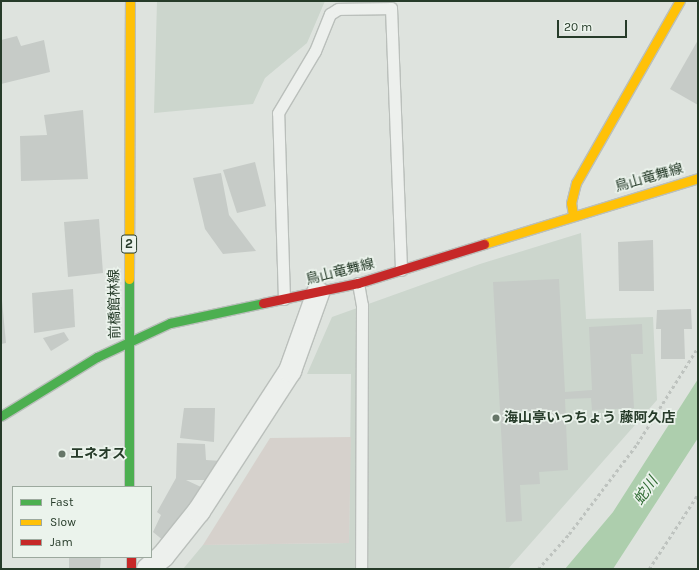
<!DOCTYPE html>
<html>
<head>
<meta charset="utf-8">
<style>
	body { margin:0 }
	#map { position:relative; width:699px; height:570px; overflow:hidden; background:#dee3de; font-family:Karla,"Noto Sans JP",sans-serif }
	div>[style] { position:absolute }
	.built>* { inset:0; background:#ccd6cd }
	.green>* { inset:0; background:#d6d1cc }
	.water>* { inset:0; background:#adcead }
	.building>* { inset:0; background:#c6cbc7 }
	.path>* { height:2.5px; margin-top:-1.25px; transform-origin:0; background:repeating-linear-gradient(90deg,#bec3bf 0 3px,transparent 0 6px) }
	.roads { filter:drop-shadow(1px 0 #babfbb) drop-shadow(-1px 0 #babfbb) drop-shadow(0 1px #babfbb) drop-shadow(0 -1px #babfbb) }
	.lane>* { height:11px; margin:-5.5px; padding:0 5.5px; transform-origin:5.5px; border-radius:5.5px; background:#edf0ed }
	.street>* { height:22px; margin:-11px; padding:0 11px; transform-origin:11px; border-radius:11px; background:#edf0ed }
	.fast>* { height:9px; margin:-4.5px; padding:0 4.5px; transform-origin:4.5px; border-radius:4.5px; background:#4caf50 }
	.slow>* { height:9px; margin:-4.5px; padding:0 4.5px; transform-origin:4.5px; border-radius:4.5px; background:#ffc107 }
	.jam>* { height:9px; margin:-4.5px; padding:0 4.5px; transform-origin:4.5px; border-radius:4.5px; background:#c62828 }
	.dots>* { width:11px; height:11px; translate:-50% -50%; box-sizing:border-box; border:2px solid #ebf3ec; border-radius:50% }
	span { translate:-50% -50%; white-space:nowrap; text-align:center; line-height:1.15; -webkit-text-stroke:3.5px #ebf3ec; paint-order:stroke }
	.shield-label span { padding:1px 3px; background:#ebf3ec; border:1px solid; border-radius:3px; -webkit-text-stroke-width:0 }
	.shield-label { font-size:13px; color:#263b29; font-weight:700 }
	.street-label { font-size:14px; color:#263b29 }
	.poi-label { font-size:14px; color:#263b29; font-weight:700 }
	.left { translate:0 -50%; text-align:left }
	.water-label { font-size:15px; color:#326d35; font-style:italic }
	.frame { position:absolute; inset:0; border:2px solid #263b29; pointer-events:none }
	.legend { position:absolute; left:12px; top:486px; width:140px; height:72px; box-sizing:border-box; background:#ebf3ec; border:1px solid #9ca99e; margin:0; padding:5px 7px; list-style:none; font-size:12px; color:#263b29 }
	.legend li { display:flex; align-items:center; gap:8px; height:20px }
	.legend b { width:20px; border:1px solid #9ca99e }
	.scale { position:absolute; left:557px; top:20px; width:70px; height:18px; box-sizing:border-box; border:2px solid #263b29; border-top:0; padding-left:5px; font-size:12px; line-height:14px; white-space:nowrap; color:#263b29; -webkit-text-stroke:3px #ebf3ec; paint-order:stroke }
</style>
</head>
<body>
<div id="map">
	<div class="built">
		<i style="clip-path:polygon(157px 1px,325px 1px,307px 43px,265px 78px,253px 104px,154px 113px)"></i>
		<i style="clip-path:polygon(581px 233px,586px 319px,653px 317px,657px 400px,508px 569px,183px 569px,203px 545px,349px 543px,351px 374px,307px 374px,332px 317px,480px 264px)"></i>
	</div>
	<div class="green">
		<i style="clip-path:polygon(351px 437px,349px 543px,203px 545px,270px 438px)"></i>
	</div>
	<div class="water">
		<i style="clip-path:polygon(698px 379px,698px 438px,613px 569px,565px 569px,613px 512px)"></i>
	</div>
	<div class="building">
		<i style="clip-path:polygon(17px 36px,21px 46px,44px 40px,50px 72px,1px 84px,1px 40px)"></i>
		<i style="clip-path:polygon(698px 40px,698px 105px,670px 89px)"></i>
		<i style="clip-path:polygon(83px 110px,88px 179px,21px 181px,20px 136px,47px 135px,44px 115px)"></i>
		<i style="clip-path:polygon(255px 162px,266px 206px,237px 213px,223px 170px)"></i>
		<i style="clip-path:polygon(221px 173px,229px 215px,256px 251px,223px 254px,205px 229px,193px 178px)"></i>
		<i style="clip-path:polygon(99px 219px,103px 273px,68px 277px,64px 222px)"></i>
		<i style="clip-path:polygon(653px 240px,654px 291px,619px 291px,618px 242px)"></i>
		<i style="clip-path:polygon(559px 279px,565px 392px,592px 390px,589px 327px,642px 324px,643px 354px,631px 354px,634px 408px,592px 410px,591px 398px,565px 399px,568px 470px,539px 472px,540px 484px,520px 485px,522px 521px,506px 522px,493px 282px)"></i>
		<i style="clip-path:polygon(73px 289px,75px 327px,34px 333px,32px 293px)"></i>
		<i style="clip-path:polygon(1px 290px,6px 343px,1px 344px)"></i>
		<i style="clip-path:polygon(691px 309px,692px 329px,684px 329px,685px 359px,661px 359px,661px 329px,656px 329px,657px 310px)"></i>
		<i style="clip-path:polygon(64px 332px,69px 340px,51px 351px,43px 338px)"></i>
		<i style="clip-path:polygon(184px 408px,215px 408px,214px 442px,180px 438px)"></i>
		<i style="clip-path:polygon(177px 443px,205px 444px,206px 460px,222px 461px,210px 480px,186px 480px,201px 487px,181px 525px,164px 541px,153px 532px,161px 515px,157px 512px,176px 478px)"></i>
		<i style="clip-path:polygon(69px 557px,101px 557px,100px 569px,69px 569px)"></i>
	</div>
	<div class="path">
		<i style="left:538px;top:569px;width:47px;rotate:-48.5deg"></i>
		<i style="left:569px;top:534px;width:113px;rotate:-52.9deg"></i>
		<i style="left:637px;top:444px;width:115px;rotate:-57.8deg"></i>
		<i style="left:649px;top:569px;width:90px;rotate:-56.8deg"></i>
	</div>
	<div class="roads">
		<div class="lane">
			<i style="left:358px;top:283px;width:22px;rotate:80deg"></i>
			<i style="left:362px;top:305px;width:264px;rotate:90.2deg"></i>
			<i style="left:284px;top:299px;width:186px;rotate:-91.8deg"></i>
			<i style="left:278px;top:113px;width:72px;rotate:-59.2deg"></i>
			<i style="left:315px;top:51px;width:40px;rotate:-68deg"></i>
			<i style="left:330px;top:14px;width:9px;rotate:-32deg"></i>
			<i style="left:338px;top:9px;width:53px;rotate:-1.1deg"></i>
			<i style="left:391px;top:8px;width:262px;rotate:87.8deg"></i>
		</div>
		<div class="street">
			<i style="left:148px;top:569px;width:20px;rotate:-41deg"></i>
			<i style="left:163px;top:556px;width:58px;rotate:-51.3deg"></i>
			<i style="left:199px;top:511px;width:167px;rotate:-57deg"></i>
			<i style="left:290px;top:371px;width:83px;rotate:-70.3deg"></i>
		</div>
		<div class="fast">
			<i style="left:1px;top:416px;width:113px;rotate:-31.6deg"></i>
			<i style="left:97px;top:357px;width:81px;rotate:-25deg"></i>
			<i style="left:170px;top:323px;width:95px;rotate:-12.1deg"></i>
			<i style="left:129px;top:487px;width:208px;rotate:-90deg"></i>
		</div>
		<div class="slow">
			<i style="left:573px;top:215px;width:12px;rotate:-99deg"></i>
			<i style="left:571px;top:203px;width:21px;rotate:-76deg"></i>
			<i style="left:576px;top:183px;width:210px;rotate:-60.3deg"></i>
			<i style="left:484px;top:244px;width:224px;rotate:-17.1deg"></i>
			<i style="left:129px;top:279px;width:278px;rotate:-89.8deg"></i>
		</div>
		<div class="jam">
			<i style="left:263px;top:303px;width:97px;rotate:-11.9deg"></i>
			<i style="left:358px;top:283px;width:132px;rotate:-17.2deg"></i>
			<i style="left:131px;top:557px;width:12px;rotate:90deg"></i>
		</div>
	</div>
	<div class="dots">
		<i style="left:496px;top:418px;background:#667668"></i>
		<i style="left:62px;top:454px;background:#667668"></i>
	</div>
	<div class="shield-label">
		<span style="left:129px;top:244px">2</span>
	</div>
	<div class="street-label">
		<span style="left:649px;top:178px;rotate:-16deg">鳥山竜舞線</span>
		<span style="left:340px;top:272px;rotate:-14deg">鳥山竜舞線</span>
		<span style="left:115px;top:304px;rotate:-91deg">前橋館林線</span>
	</div>
	<div class="poi-label">
		<span class="left" style="left:504px;top:418px">海山亭いっちょう 藤阿久店</span>
		<span class="left" style="left:70px;top:454px">エネオス</span>
	</div>
	<div class="water-label">
		<span style="left:646px;top:491px;rotate:-55deg">蛇川</span>
	</div>
	<div class="frame"></div>
	<ul class="legend">
	<li><b style="height:5px;background:#4caf50"></b>Fast</li>
	<li><b style="height:5px;background:#ffc107"></b>Slow</li>
	<li><b style="height:5px;background:#c62828"></b>Jam</li>
	</ul>
	<div class="scale">20 m</div>
</div>
</body>
</html>
